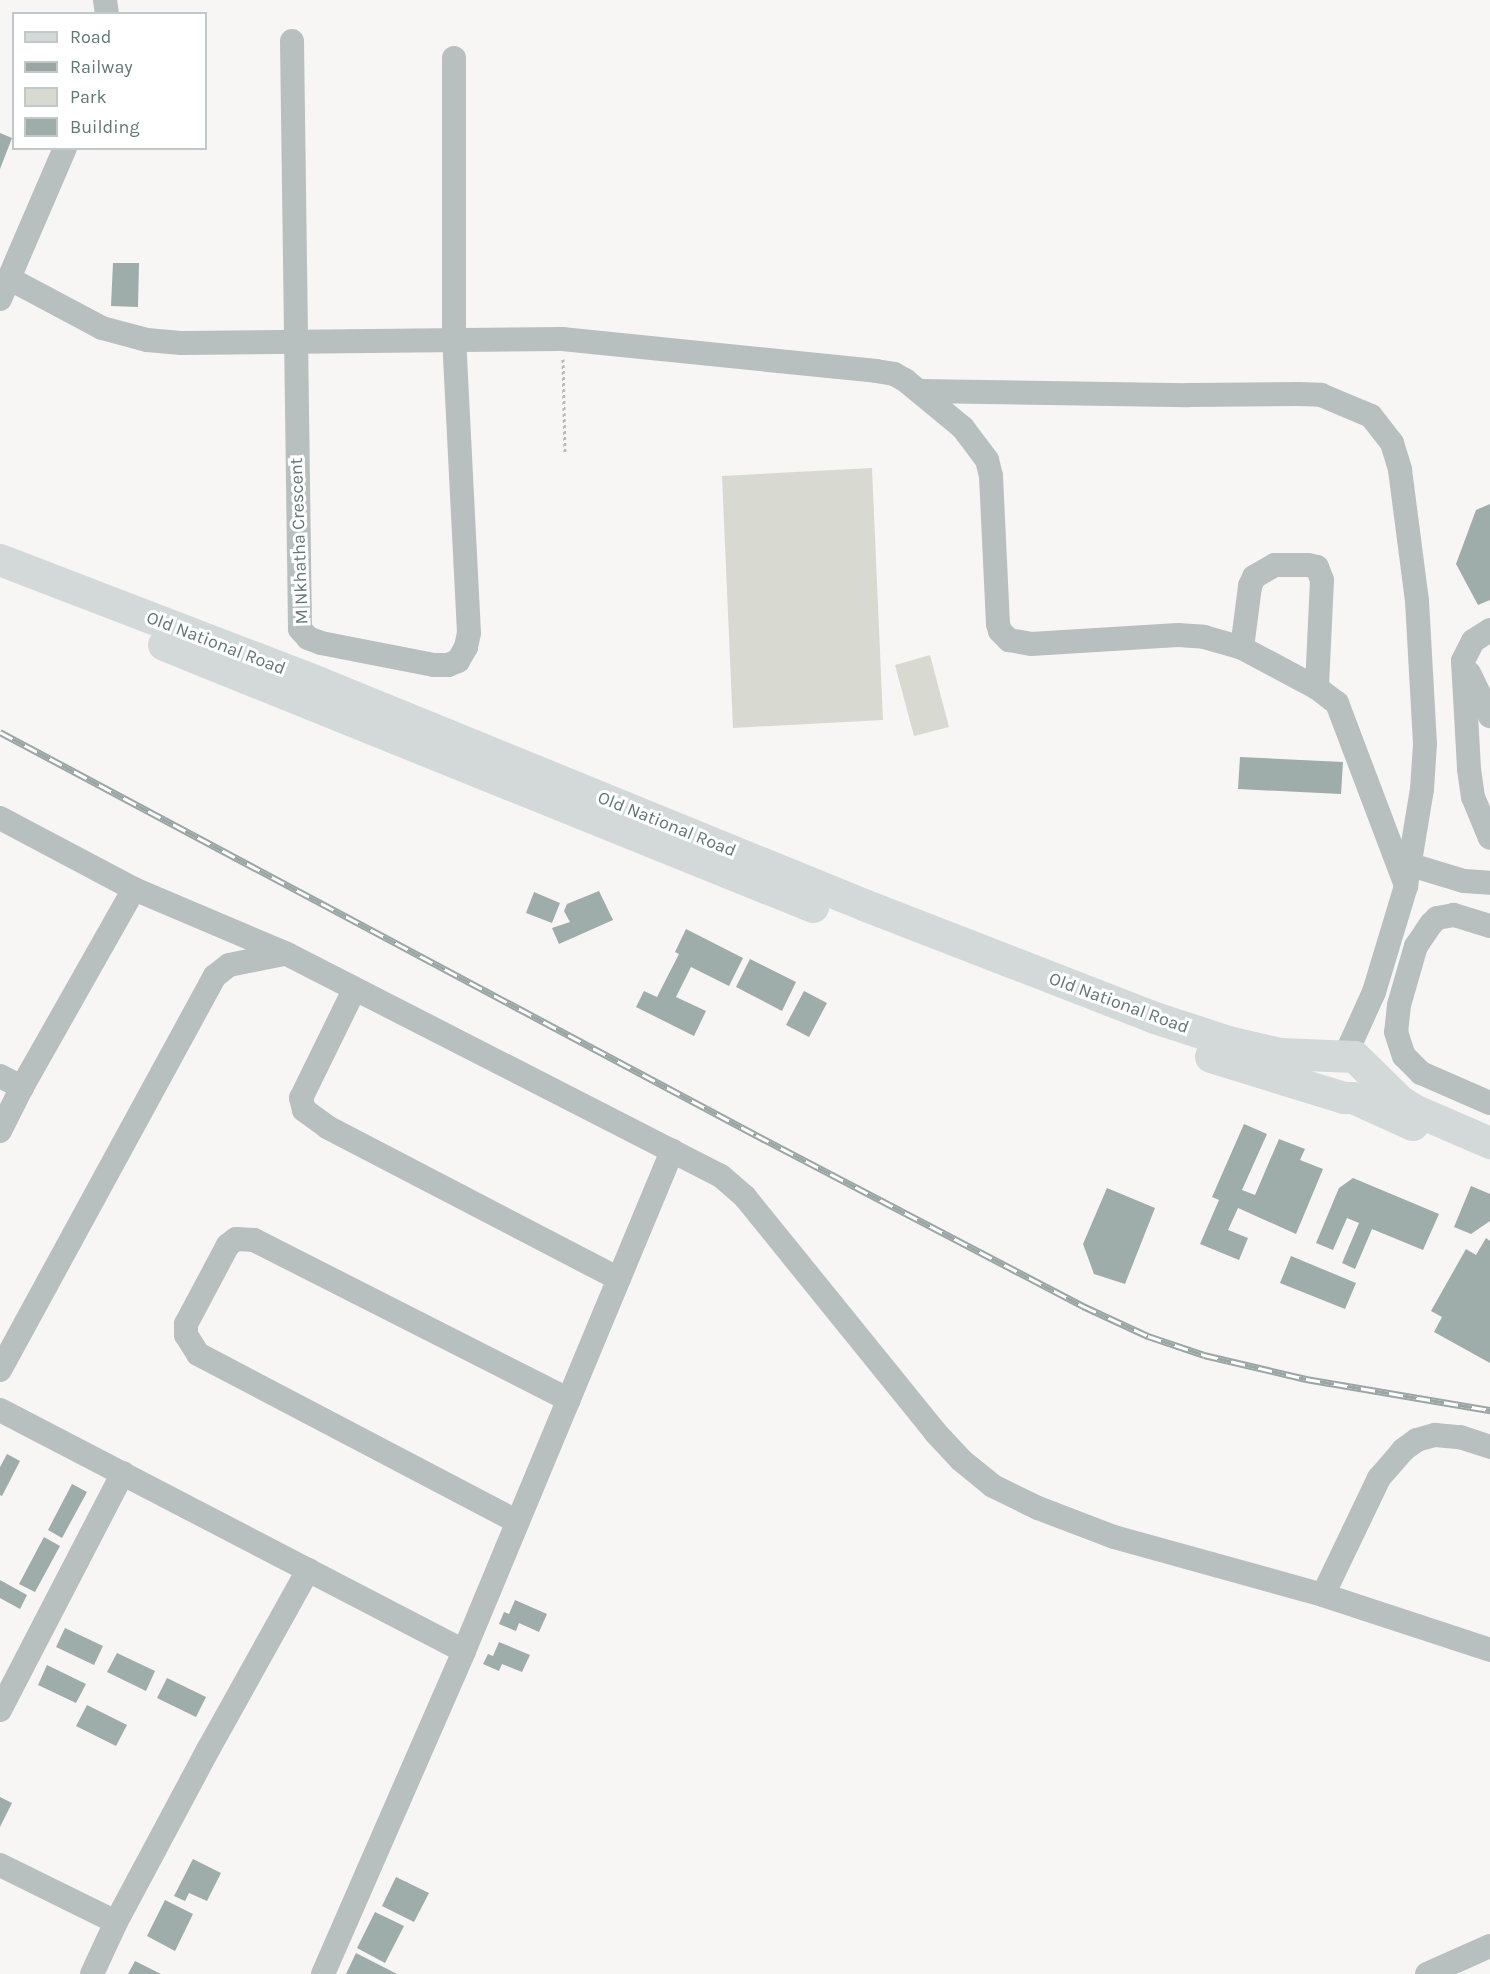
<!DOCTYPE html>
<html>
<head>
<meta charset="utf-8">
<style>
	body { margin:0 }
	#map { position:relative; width:1490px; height:1974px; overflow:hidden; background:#f7f6f5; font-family:Karla,sans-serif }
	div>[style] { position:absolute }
	.green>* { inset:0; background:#d8dad2 }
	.building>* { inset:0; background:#9eacaa }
	.path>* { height:3px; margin-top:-1.5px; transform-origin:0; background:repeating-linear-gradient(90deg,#b5bbbb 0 3px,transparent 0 6px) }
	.minor>* { height:24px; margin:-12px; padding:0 12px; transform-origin:12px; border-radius:12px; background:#b8c0bf }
	.major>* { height:32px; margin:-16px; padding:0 16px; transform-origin:16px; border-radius:16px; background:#d2d9d8 }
	.rail>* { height:7px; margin-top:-3.5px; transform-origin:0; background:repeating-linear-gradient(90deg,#fff 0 14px,#9aa6a4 0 28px); box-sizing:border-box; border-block:2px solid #9aa6a4 }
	span { translate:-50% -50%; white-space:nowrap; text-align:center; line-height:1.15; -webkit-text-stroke:6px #fff; paint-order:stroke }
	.street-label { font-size:18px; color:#617775 }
	.legend { position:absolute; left:12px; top:12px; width:195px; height:138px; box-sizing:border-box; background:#fff; border:2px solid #c0c9c8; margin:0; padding:8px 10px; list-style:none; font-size:18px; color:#617775 }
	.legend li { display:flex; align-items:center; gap:12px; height:30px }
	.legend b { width:30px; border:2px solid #c0c9c8 }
</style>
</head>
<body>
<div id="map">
	<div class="green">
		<i style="clip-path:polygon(872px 468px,883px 720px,733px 728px,722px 476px)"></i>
		<i style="clip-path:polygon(930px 655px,949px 727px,914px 736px,895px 665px)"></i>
	</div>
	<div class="building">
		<i style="clip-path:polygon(0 133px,12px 138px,0 169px)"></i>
		<i style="clip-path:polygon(113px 263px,139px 263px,138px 307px,111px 306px)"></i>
		<i style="clip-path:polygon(1490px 504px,1490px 600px,1478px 605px,1456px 564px,1476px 510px)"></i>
		<i style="clip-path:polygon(1240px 757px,1343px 762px,1341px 794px,1238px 789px)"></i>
		<i style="clip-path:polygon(599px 891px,613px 920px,559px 944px,552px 928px,570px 922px,564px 911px,567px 904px)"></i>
		<i style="clip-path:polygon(534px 892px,560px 903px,552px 923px,526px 913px)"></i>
		<i style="clip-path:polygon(686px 929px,743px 958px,729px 986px,691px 967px,676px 997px,706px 1011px,694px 1036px,636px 1007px,644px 991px,657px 997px,679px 954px,675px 952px)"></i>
		<i style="clip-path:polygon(750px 959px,796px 982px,782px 1011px,736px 987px)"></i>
		<i style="clip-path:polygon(804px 991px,827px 1003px,809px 1037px,786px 1025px)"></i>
		<i style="clip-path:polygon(1244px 1124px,1267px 1134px,1242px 1190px,1255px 1195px,1279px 1139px,1305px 1149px,1300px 1160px,1323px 1169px,1296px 1234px,1238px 1208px,1228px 1230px,1248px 1238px,1239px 1260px,1200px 1244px,1219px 1200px,1212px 1197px)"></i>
		<i style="clip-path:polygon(1353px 1178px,1439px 1214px,1423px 1250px,1372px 1229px,1355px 1269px,1342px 1263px,1359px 1223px,1347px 1218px,1333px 1250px,1316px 1243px,1339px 1188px)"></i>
		<i style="clip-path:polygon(1471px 1186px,1490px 1194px,1490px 1221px,1471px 1234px,1454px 1227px)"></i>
		<i style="clip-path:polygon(1107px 1188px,1155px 1208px,1125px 1284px,1094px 1274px,1083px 1244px)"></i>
		<i style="clip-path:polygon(1486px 1238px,1490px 1241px,1490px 1363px,1434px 1332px,1442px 1317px,1431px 1311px,1466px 1249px,1476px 1255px)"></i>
		<i style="clip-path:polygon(1291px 1256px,1356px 1283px,1345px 1309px,1280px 1283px)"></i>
		<i style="clip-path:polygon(7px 1454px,20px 1461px,2px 1496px,0 1495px,0 1467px)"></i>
		<i style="clip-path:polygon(72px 1484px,87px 1492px,62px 1538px,48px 1530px)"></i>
		<i style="clip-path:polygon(44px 1537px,60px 1546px,35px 1592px,19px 1584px)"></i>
		<i style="clip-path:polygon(0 1580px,27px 1595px,20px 1609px,0 1598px)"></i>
		<i style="clip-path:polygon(515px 1600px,547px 1614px,539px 1632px,519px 1623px,516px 1631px,499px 1624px,504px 1612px,509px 1614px)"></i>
		<i style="clip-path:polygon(65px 1628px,103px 1646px,94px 1665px,56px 1647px)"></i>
		<i style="clip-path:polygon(499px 1642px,530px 1655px,522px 1672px,502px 1664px,499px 1671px,483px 1664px,488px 1654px,493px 1656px)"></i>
		<i style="clip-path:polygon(117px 1653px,155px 1671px,146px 1691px,107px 1672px)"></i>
		<i style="clip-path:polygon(47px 1665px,86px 1684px,76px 1703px,38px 1685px)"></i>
		<i style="clip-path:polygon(167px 1678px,206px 1697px,196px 1717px,157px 1698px)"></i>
		<i style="clip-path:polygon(87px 1705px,127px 1725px,116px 1746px,76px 1726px)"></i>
		<i style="clip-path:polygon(0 1797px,12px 1803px,0 1827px)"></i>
		<i style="clip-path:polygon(193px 1859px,221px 1873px,207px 1901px,189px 1893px,185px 1901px,174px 1896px)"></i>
		<i style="clip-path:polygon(396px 1877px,429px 1893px,414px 1922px,382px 1906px)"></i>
		<i style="clip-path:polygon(165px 1900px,193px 1914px,175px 1951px,147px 1936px)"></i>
		<i style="clip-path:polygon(375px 1912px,404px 1926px,385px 1963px,357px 1948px)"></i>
		<i style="clip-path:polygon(356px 1953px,397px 1974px,346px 1974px)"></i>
		<i style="clip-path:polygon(135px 1961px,161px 1974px,128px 1974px)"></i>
	</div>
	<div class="path">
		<i style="left:563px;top:359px;width:93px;rotate:88.8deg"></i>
	</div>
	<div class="minor">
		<i style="left:105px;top:0;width:14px;rotate:82deg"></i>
		<i style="left:292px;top:41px;width:588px;rotate:89.22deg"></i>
		<i style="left:300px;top:629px;width:12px;rotate:48deg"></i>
		<i style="left:308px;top:638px;width:14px;rotate:21deg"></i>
		<i style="left:321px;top:643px;width:115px;rotate:11deg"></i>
		<i style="left:434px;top:665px;width:14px"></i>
		<i style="left:448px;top:665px;width:11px;rotate:-22deg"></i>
		<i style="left:458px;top:661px;width:16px;rotate:-60deg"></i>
		<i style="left:466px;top:647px;width:14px;rotate:-78deg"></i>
		<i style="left:469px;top:633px;width:293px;rotate:-92.9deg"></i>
		<i style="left:454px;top:340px;width:282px;rotate:-90deg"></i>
		<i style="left:10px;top:279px;width:104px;rotate:28deg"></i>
		<i style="left:102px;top:328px;width:47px;rotate:14.9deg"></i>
		<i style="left:147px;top:340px;width:34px;rotate:5deg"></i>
		<i style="left:181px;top:343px;width:381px;rotate:-0.6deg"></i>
		<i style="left:562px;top:339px;width:316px;rotate:5.8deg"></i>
		<i style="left:876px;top:371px;width:18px;rotate:9deg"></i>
		<i style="left:894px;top:374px;width:13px;rotate:29deg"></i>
		<i style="left:905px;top:380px;width:75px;rotate:39.6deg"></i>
		<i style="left:963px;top:428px;width:40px;rotate:53deg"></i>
		<i style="left:987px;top:460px;width:16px;rotate:76deg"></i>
		<i style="left:991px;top:476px;width:148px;rotate:87.3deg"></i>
		<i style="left:998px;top:624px;width:7px;rotate:74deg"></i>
		<i style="left:1000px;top:631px;width:13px;rotate:45deg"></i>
		<i style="left:1009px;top:640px;width:22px;rotate:10deg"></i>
		<i style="left:1031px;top:644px;width:147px;rotate:-3.5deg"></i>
		<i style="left:1178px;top:635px;width:26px;rotate:4deg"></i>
		<i style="left:1204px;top:637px;width:40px;rotate:16deg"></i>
		<i style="left:1242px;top:648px;width:85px;rotate:28.1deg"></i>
		<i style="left:1317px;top:688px;width:25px;rotate:37deg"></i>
		<i style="left:1337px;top:703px;width:196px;rotate:69.3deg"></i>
		<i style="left:1406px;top:886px;width:111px;rotate:106.8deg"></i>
		<i style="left:1374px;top:992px;width:70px;rotate:114.4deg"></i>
		<i style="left:0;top:299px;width:164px;rotate:-66.7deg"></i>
		<i style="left:920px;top:391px;width:268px;rotate:0.9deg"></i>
		<i style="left:1188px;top:395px;width:110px;rotate:-0.5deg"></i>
		<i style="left:1298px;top:394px;width:23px;rotate:2deg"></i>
		<i style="left:1321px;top:395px;width:54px;rotate:22.8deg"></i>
		<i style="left:1371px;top:416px;width:34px;rotate:52deg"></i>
		<i style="left:1392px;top:443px;width:28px;rotate:73deg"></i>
		<i style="left:1400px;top:470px;width:132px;rotate:82.6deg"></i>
		<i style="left:1417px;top:601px;width:143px;rotate:86.8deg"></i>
		<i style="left:1425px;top:744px;width:45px;rotate:93.8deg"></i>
		<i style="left:1422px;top:789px;width:98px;rotate:99.4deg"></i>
		<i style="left:1490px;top:630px;width:20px;rotate:147deg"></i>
		<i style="left:1473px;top:641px;width:22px;rotate:117deg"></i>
		<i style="left:1463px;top:661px;width:108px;rotate:86.8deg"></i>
		<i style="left:1469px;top:769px;width:28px;rotate:82deg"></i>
		<i style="left:1473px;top:797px;width:44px;rotate:67.5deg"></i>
		<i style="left:1242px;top:648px;width:63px;rotate:-82.6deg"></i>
		<i style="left:1250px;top:586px;width:10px;rotate:-66deg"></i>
		<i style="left:1254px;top:577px;width:24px;rotate:-30deg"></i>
		<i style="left:1275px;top:565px;width:33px"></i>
		<i style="left:1308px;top:565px;width:9px;rotate:13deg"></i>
		<i style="left:1317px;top:567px;width:14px;rotate:69deg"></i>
		<i style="left:1322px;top:580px;width:108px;rotate:92.7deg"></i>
		<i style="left:1469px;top:673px;width:48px;rotate:64deg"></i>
		<i style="left:0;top:818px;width:152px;rotate:27.9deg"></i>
		<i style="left:134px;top:889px;width:166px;rotate:23deg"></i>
		<i style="left:287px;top:954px;width:487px;rotate:27.1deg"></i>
		<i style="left:721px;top:1176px;width:32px;rotate:41deg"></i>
		<i style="left:745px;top:1197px;width:302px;rotate:51deg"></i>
		<i style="left:935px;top:1432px;width:38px;rotate:47deg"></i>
		<i style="left:961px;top:1460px;width:41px;rotate:39.1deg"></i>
		<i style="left:993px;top:1486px;width:50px;rotate:26.1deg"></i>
		<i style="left:1038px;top:1508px;width:81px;rotate:20.9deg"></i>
		<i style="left:1114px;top:1537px;width:217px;rotate:15.5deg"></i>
		<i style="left:1323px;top:1595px;width:176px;rotate:18.2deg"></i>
		<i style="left:1411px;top:865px;width:55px;rotate:16.8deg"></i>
		<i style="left:1464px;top:881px;width:26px;rotate:4deg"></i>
		<i style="left:1490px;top:926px;width:38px;rotate:-163deg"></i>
		<i style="left:1454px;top:915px;width:17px;rotate:170deg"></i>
		<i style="left:1437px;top:918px;width:8px;rotate:135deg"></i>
		<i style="left:1431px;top:924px;width:27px;rotate:124deg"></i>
		<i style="left:1416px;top:946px;width:61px;rotate:106.1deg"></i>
		<i style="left:1399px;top:1005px;width:27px;rotate:96deg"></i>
		<i style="left:1396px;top:1032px;width:25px;rotate:72deg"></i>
		<i style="left:1404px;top:1056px;width:24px;rotate:45deg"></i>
		<i style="left:1421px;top:1073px;width:75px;rotate:23.5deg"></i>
		<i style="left:354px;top:990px;width:120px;rotate:116.1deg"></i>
		<i style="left:301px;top:1098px;width:12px;rotate:76deg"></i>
		<i style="left:304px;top:1110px;width:29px;rotate:36deg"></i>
		<i style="left:327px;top:1127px;width:329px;rotate:27.5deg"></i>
		<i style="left:0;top:1076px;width:25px;rotate:27deg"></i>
		<i style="left:0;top:1131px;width:49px;rotate:-63.4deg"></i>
		<i style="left:22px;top:1087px;width:227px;rotate:-60.5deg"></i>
		<i style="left:0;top:1370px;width:449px;rotate:-61.4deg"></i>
		<i style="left:215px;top:976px;width:18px;rotate:-38deg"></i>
		<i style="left:229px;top:965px;width:56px;rotate:-11.3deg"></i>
		<i style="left:0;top:1410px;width:523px;rotate:27.45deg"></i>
		<i style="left:516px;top:1521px;width:359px;rotate:-152.3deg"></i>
		<i style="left:198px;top:1354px;width:22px;rotate:-122deg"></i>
		<i style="left:186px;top:1335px;width:11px;rotate:-90deg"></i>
		<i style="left:186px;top:1324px;width:89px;rotate:-62deg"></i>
		<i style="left:228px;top:1245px;width:10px;rotate:-37deg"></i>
		<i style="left:236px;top:1239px;width:18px;rotate:3deg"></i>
		<i style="left:254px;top:1240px;width:353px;rotate:26.9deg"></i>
		<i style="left:1323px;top:1595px;width:130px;rotate:-64.4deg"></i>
		<i style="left:1379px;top:1478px;width:37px;rotate:-49deg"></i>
		<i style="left:1403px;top:1450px;width:17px;rotate:-36deg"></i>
		<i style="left:1417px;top:1440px;width:19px;rotate:-16deg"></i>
		<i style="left:1435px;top:1435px;width:25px;rotate:5deg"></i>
		<i style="left:1460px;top:1437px;width:32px;rotate:18deg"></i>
		<i style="left:0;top:1710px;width:267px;rotate:-62.6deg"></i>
		<i style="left:0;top:1865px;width:129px;rotate:26.2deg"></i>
		<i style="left:92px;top:1974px;width:57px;rotate:-65.2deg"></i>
		<i style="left:116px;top:1922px;width:197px;rotate:-61.9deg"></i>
		<i style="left:209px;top:1748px;width:204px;rotate:-60.9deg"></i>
		<i style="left:323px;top:1974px;width:352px;rotate:-66.4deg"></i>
		<i style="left:464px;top:1651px;width:542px;rotate:-67.41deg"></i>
		<i style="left:1427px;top:1974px;width:69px;rotate:-24deg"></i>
	</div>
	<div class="major">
		<i style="left:0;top:560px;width:343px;rotate:21deg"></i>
		<i style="left:320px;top:683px;width:588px;rotate:22.2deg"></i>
		<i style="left:864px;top:905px;width:312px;rotate:21.2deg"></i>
		<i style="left:1155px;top:1018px;width:78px;rotate:18deg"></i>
		<i style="left:1229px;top:1042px;width:52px;rotate:13.2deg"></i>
		<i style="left:1280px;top:1054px;width:75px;rotate:2.3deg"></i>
		<i style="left:1355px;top:1057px;width:64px;rotate:44.4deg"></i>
		<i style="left:1401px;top:1102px;width:17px;rotate:31deg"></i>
		<i style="left:1416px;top:1111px;width:81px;rotate:23.4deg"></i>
		<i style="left:164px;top:645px;width:700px;rotate:21.98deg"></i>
		<i style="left:1211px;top:1057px;width:139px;rotate:17.1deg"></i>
		<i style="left:1344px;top:1098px;width:9px"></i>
		<i style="left:1353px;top:1098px;width:66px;rotate:24.2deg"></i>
	</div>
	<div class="rail">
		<i style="left:0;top:732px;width:857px;rotate:28.06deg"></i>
		<i style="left:756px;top:1135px;width:369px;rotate:27.6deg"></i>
		<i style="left:1083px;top:1306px;width:72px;rotate:24.8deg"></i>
		<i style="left:1148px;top:1336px;width:59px;rotate:18.7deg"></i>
		<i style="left:1204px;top:1355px;width:105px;rotate:13.2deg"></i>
		<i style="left:1306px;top:1379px;width:187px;rotate:9.6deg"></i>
	</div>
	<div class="street-label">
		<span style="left:299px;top:541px;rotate:-92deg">M Nkhatha Crescent</span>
		<span style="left:216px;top:643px;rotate:21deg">Old National Road</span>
		<span style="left:667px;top:824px;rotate:22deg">Old National Road</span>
		<span style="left:1119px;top:1003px;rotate:20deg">Old National Road</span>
	</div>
	<ul class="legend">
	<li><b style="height:8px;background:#d2d9d8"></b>Road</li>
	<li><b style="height:8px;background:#9aa6a4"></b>Railway</li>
	<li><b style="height:16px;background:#d8dad2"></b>Park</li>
	<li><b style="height:16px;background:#9eacaa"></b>Building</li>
	</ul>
</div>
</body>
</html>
